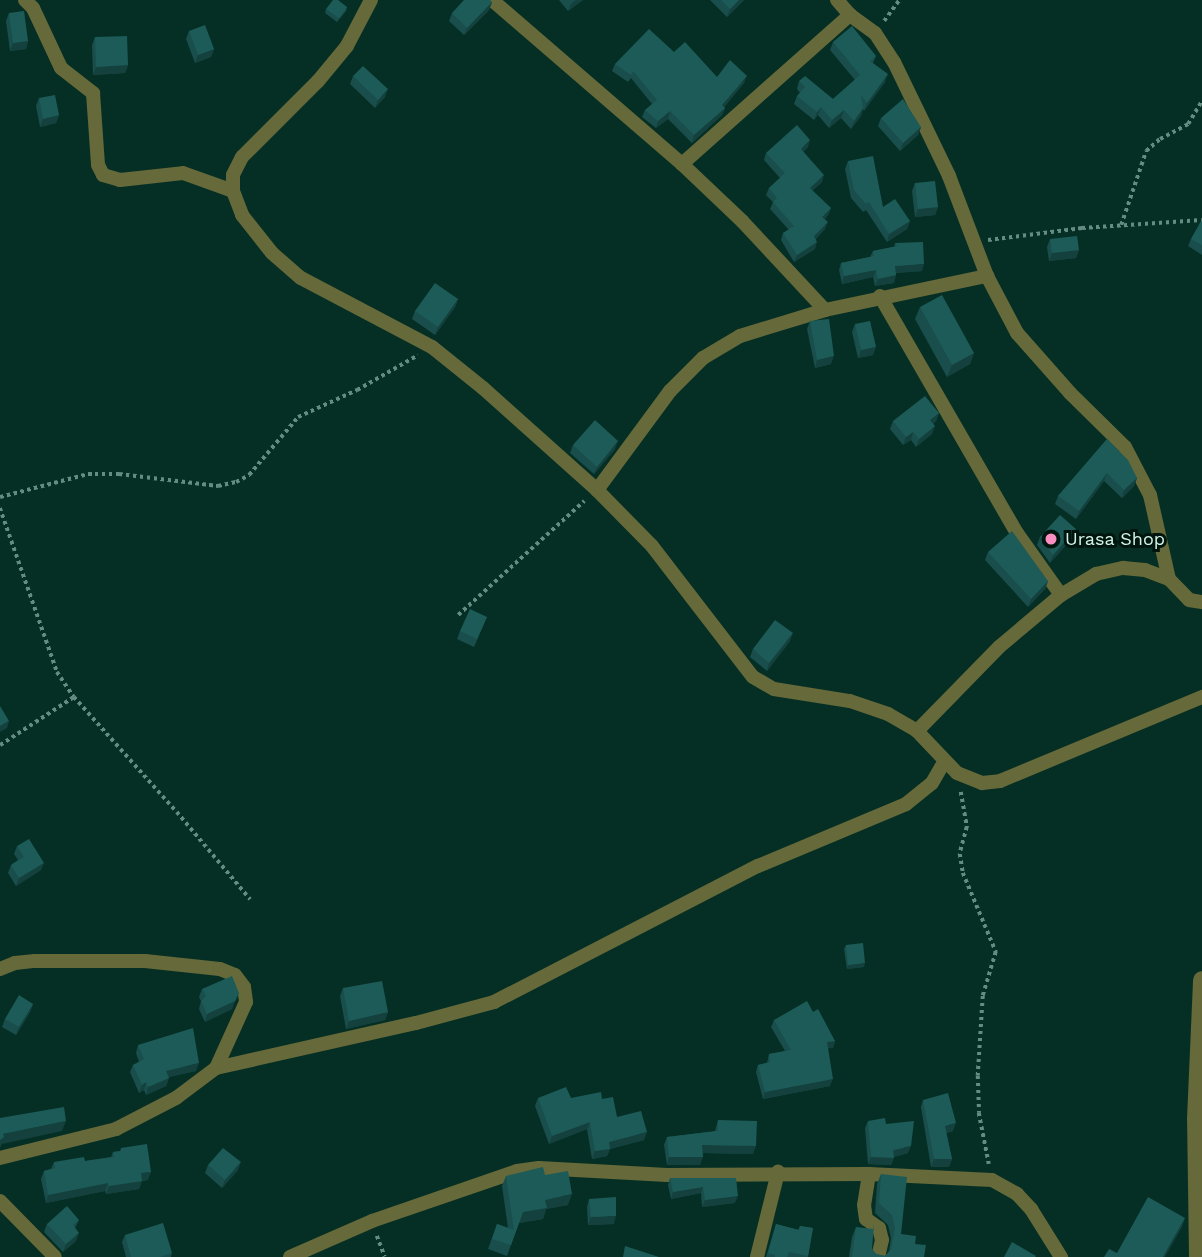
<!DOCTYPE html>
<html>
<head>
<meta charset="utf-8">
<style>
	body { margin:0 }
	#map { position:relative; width:1202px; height:1257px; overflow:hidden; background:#052f24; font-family:"Work Sans",sans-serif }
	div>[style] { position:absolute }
	.path>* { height:3.5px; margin-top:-1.75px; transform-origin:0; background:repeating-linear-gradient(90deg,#658c81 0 3.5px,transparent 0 7px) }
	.minor>* { height:14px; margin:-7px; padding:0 7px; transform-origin:7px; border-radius:7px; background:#666939 }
	.tertiary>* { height:18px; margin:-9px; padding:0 9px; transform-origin:9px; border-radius:9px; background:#666939 }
	.wall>* { inset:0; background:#194e4c }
	.shaded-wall>* { inset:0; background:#14403e }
	.building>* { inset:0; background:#1d5b58 }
	.dots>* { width:19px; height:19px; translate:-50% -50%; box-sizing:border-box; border:4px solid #00150e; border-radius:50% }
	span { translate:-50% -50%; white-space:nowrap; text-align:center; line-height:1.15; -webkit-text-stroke:6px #00150e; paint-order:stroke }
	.poi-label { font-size:18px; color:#d1f4e8 }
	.left { translate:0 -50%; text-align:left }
</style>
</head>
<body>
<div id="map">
	<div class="path">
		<i style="left:884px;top:21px;width:26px;rotate:-54deg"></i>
		<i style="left:1121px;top:225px;width:78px;rotate:-71.3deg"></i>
		<i style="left:1146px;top:151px;width:18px;rotate:-41deg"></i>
		<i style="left:1160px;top:139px;width:32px;rotate:-28deg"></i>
		<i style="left:1188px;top:124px;width:27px;rotate:-59deg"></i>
		<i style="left:988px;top:240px;width:95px;rotate:-7.3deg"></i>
		<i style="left:1082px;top:228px;width:120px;rotate:-3.8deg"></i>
		<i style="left:0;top:497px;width:91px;rotate:-14.6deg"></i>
		<i style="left:88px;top:474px;width:31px"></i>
		<i style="left:119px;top:474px;width:100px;rotate:6.9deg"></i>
		<i style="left:218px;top:486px;width:18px;rotate:-13deg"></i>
		<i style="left:236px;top:482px;width:15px;rotate:-28deg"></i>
		<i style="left:249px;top:475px;width:76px;rotate:-49.8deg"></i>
		<i style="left:298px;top:417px;width:65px;rotate:-24.6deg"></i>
		<i style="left:357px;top:390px;width:70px;rotate:-29.8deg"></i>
		<i style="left:0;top:508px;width:174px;rotate:70.8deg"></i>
		<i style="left:57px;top:672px;width:30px;rotate:56deg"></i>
		<i style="left:74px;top:697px;width:154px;rotate:48.2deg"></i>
		<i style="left:177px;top:812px;width:114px;rotate:50deg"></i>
		<i style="left:458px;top:615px;width:170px;rotate:-42.1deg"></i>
		<i style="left:0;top:745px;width:88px;rotate:-33deg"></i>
		<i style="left:961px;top:792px;width:36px;rotate:80deg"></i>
		<i style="left:967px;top:827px;width:28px;rotate:105deg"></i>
		<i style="left:960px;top:854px;width:19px;rotate:81deg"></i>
		<i style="left:963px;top:873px;width:86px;rotate:67.3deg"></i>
		<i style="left:996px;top:952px;width:46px;rotate:106.5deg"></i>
		<i style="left:983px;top:996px;width:80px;rotate:93.6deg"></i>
		<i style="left:978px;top:1076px;width:37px;rotate:88deg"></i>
		<i style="left:979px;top:1113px;width:52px;rotate:78.9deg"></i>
		<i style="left:377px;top:1236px;width:22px;rotate:69deg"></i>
	</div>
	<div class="minor">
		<i style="left:25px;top:0;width:11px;rotate:45deg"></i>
		<i style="left:33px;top:8px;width:66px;rotate:65deg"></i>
		<i style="left:61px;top:68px;width:41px;rotate:38deg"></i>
		<i style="left:93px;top:93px;width:72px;rotate:86deg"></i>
		<i style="left:98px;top:165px;width:11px;rotate:63deg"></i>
		<i style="left:103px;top:175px;width:18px;rotate:16deg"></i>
		<i style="left:120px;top:180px;width:63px;rotate:-6.3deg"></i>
		<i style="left:183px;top:173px;width:53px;rotate:19.8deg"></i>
		<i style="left:371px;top:0;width:52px;rotate:117.6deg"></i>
		<i style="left:347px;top:46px;width:45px;rotate:129.6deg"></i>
		<i style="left:318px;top:81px;width:107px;rotate:135deg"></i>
		<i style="left:242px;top:157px;width:20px;rotate:117deg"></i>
		<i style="left:233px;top:175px;width:16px;rotate:90deg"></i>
		<i style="left:233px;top:191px;width:26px;rotate:69deg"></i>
		<i style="left:242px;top:215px;width:48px;rotate:51.7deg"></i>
		<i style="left:272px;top:253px;width:38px;rotate:41deg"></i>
		<i style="left:301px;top:278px;width:148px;rotate:27.8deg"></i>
		<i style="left:432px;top:347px;width:65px;rotate:38.8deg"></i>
		<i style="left:483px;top:388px;width:153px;rotate:41.8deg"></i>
		<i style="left:597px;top:490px;width:78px;rotate:45.5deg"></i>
		<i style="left:652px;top:546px;width:165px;rotate:52.4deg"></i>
		<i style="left:753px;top:677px;width:24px;rotate:30deg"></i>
		<i style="left:774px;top:689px;width:77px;rotate:9deg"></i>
		<i style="left:850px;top:701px;width:40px;rotate:18.9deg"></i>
		<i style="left:888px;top:714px;width:34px;rotate:30deg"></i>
		<i style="left:917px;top:731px;width:58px;rotate:46.4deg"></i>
		<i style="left:957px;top:773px;width:27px;rotate:22deg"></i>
		<i style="left:982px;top:783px;width:18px;rotate:-6deg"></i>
		<i style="left:1000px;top:781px;width:219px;rotate:-22.6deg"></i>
		<i style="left:492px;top:0;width:251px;rotate:40.8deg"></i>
		<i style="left:682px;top:164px;width:83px;rotate:43.5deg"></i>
		<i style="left:742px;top:221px;width:122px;rotate:47deg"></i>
		<i style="left:837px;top:0;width:20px;rotate:49deg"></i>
		<i style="left:850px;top:15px;width:31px;rotate:36deg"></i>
		<i style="left:875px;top:33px;width:35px;rotate:57deg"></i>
		<i style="left:894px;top:62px;width:127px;rotate:64.2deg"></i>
		<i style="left:949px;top:176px;width:107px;rotate:69.2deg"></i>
		<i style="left:987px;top:276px;width:64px;rotate:62.2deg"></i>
		<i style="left:1017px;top:333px;width:80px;rotate:48.5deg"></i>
		<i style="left:1070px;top:393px;width:77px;rotate:44.5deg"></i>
		<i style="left:1125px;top:447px;width:54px;rotate:62.5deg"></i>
		<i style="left:1150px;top:495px;width:86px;rotate:77.3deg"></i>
		<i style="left:1169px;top:579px;width:29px;rotate:46deg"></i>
		<i style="left:1189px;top:600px;width:13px;rotate:9deg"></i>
		<i style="left:682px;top:164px;width:225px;rotate:-41.6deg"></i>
		<i style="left:880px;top:296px;width:274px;rotate:60deg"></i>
		<i style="left:1017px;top:533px;width:76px;rotate:54.6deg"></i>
		<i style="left:597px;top:490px;width:123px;rotate:-53.6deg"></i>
		<i style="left:670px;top:391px;width:47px;rotate:-45deg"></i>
		<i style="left:703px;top:358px;width:43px;rotate:-30.7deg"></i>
		<i style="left:740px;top:336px;width:89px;rotate:-17deg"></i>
		<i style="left:825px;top:310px;width:166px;rotate:-11.9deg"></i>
		<i style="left:917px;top:731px;width:117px;rotate:-45.7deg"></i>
		<i style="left:999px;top:647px;width:81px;rotate:-40deg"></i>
		<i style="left:1061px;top:595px;width:41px;rotate:-31deg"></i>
		<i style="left:1096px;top:574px;width:28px;rotate:-13deg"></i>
		<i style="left:1123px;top:568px;width:22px;rotate:5deg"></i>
		<i style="left:1145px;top:570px;width:26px;rotate:21deg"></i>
		<i style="left:0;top:969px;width:16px;rotate:-22deg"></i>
		<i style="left:15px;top:963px;width:20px;rotate:-6deg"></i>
		<i style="left:35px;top:961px;width:110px"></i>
		<i style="left:145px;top:961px;width:75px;rotate:6.1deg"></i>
		<i style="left:220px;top:969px;width:16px;rotate:22deg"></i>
		<i style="left:235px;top:975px;width:15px;rotate:53deg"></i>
		<i style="left:244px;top:987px;width:15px;rotate:82deg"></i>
		<i style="left:246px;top:1002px;width:72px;rotate:114.4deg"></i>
		<i style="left:0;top:1158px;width:120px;rotate:-14deg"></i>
		<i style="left:116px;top:1129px;width:68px;rotate:-27.3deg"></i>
		<i style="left:176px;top:1098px;width:50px;rotate:-36.9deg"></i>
		<i style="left:216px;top:1068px;width:205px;rotate:-12.7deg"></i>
		<i style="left:416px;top:1023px;width:81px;rotate:-15.1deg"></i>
		<i style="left:494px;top:1002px;width:297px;rotate:-27.3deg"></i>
		<i style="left:758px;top:866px;width:160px;rotate:-22.7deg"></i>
		<i style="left:906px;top:804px;width:33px;rotate:-39deg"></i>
		<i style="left:932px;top:783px;width:24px;rotate:-60deg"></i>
		<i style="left:869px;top:1174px;width:31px;rotate:99deg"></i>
		<i style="left:864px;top:1205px;width:14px;rotate:82deg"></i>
		<i style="left:866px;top:1219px;width:16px;rotate:35deg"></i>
		<i style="left:879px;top:1228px;width:12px;rotate:76deg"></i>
		<i style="left:882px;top:1240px;width:17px;rotate:103deg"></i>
		<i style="left:0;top:1201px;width:78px;rotate:45.5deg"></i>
		<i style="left:290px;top:1257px;width:90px;rotate:-23.7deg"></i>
		<i style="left:372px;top:1221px;width:153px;rotate:-19deg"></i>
		<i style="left:517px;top:1171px;width:22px;rotate:-8deg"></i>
		<i style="left:539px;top:1168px;width:128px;rotate:3.1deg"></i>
		<i style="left:667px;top:1175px;width:202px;rotate:-0.3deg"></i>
		<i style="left:869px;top:1174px;width:123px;rotate:2.8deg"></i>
		<i style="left:992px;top:1180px;width:29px;rotate:29deg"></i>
		<i style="left:1017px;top:1194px;width:21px;rotate:47deg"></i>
		<i style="left:1031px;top:1209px;width:57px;rotate:58deg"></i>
		<i style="left:757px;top:1257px;width:88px;rotate:-76.1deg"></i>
	</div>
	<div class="tertiary">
		<i style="left:1198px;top:1257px;width:138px;rotate:-90.8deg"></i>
		<i style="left:1196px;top:1119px;width:139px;rotate:-87.5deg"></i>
	</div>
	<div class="wall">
		<i style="clip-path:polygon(559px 0,583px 0,568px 11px)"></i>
		<i style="clip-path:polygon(710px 0,744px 0,727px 17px)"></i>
		<i style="clip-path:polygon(492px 2px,489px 10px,464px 35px,449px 21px,452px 13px)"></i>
		<i style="clip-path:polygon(347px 7px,346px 11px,337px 22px,325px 13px,326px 9px)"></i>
		<i style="clip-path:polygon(9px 13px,28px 41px,26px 49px,10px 51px,6px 21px)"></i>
		<i style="clip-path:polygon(189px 31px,214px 49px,211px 57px,195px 63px,186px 39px)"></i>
		<i style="clip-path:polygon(95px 37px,128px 65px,125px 73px,93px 75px,92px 45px)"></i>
		<i style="clip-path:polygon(833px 42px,876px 56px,873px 63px,885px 82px,864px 111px,863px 109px,861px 116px,851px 129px,841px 118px,829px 128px,818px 115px,814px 120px,794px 104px,797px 96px,800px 93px,797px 89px,799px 81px,833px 99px,855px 80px,830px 50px)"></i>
		<i style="clip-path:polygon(674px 52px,717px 77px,744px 83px,724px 107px,725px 108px,722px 115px,692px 143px,668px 119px,656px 128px,642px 117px,645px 110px,652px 104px,631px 78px,628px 82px,612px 71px,615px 64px)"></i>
		<i style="clip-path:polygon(353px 76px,385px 97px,375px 108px,350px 84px)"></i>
		<i style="clip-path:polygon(39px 98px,59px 115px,56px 123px,40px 127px,36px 106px)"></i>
		<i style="clip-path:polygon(881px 118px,921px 127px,918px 135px,900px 151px,878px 126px)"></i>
		<i style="clip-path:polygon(808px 147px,803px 152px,822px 182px,812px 191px,831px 208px,828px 215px,825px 219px,825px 229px,816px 239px,815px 249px,794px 262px,781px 240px,783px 233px,789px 230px,770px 209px,773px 202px,766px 195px,769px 188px,780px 178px,764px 160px,766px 153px)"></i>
		<i style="clip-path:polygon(848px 161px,883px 207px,910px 221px,907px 229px,887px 242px,866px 210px,863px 212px,851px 198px,845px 169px)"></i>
		<i style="clip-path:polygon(915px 183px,938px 207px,935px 215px,915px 217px,912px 191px)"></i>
		<i style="clip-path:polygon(1202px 222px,1202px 255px,1188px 246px,1191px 239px)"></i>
		<i style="clip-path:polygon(1050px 239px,1079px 250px,1076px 258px,1049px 261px,1047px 247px)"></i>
		<i style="clip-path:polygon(895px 243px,922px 271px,896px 273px,894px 283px,875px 286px,873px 277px,842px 284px,839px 270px,841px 263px,870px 257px,873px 251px,894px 247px)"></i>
		<i style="clip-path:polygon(458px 299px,455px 307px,435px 335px,412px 319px,415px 311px)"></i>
		<i style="clip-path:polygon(920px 307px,974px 353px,970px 364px,947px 377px,915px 319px)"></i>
		<i style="clip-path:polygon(810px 321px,831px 364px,815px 368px,807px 329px)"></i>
		<i style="clip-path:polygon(855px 324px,873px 355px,858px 358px,852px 332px)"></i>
		<i style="clip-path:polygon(939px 413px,936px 421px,933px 424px,932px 434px,916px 447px,911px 440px,903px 445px,890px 429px,893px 421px)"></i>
		<i style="clip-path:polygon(1107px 439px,1137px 478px,1134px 486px,1122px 498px,1104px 481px,1076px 519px,1055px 504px,1058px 496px)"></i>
		<i style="clip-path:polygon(573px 445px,615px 449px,594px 474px,570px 453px)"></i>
		<i style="clip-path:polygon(1040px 537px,1073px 537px,1050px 563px,1037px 545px)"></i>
		<i style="clip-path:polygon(988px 552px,1048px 581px,1045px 589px,1028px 607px,985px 560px)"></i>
		<i style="clip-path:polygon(487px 617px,474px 647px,457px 639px,460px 631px)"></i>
		<i style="clip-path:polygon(790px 641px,767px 671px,750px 657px,753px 649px)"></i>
		<i style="clip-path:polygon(17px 846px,41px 870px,16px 886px,8px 873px,11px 865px,18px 860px,14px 854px)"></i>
		<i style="clip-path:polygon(846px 945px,864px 967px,847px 969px,844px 949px)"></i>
		<i style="clip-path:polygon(343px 988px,388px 1012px,385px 1020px,346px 1029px,340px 996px)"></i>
		<i style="clip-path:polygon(202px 989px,232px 1009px,205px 1022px,199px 1009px,201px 1001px,199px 997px)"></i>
		<i style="clip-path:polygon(33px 1004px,30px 1012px,16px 1035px,2px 1027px,5px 1019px)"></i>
		<i style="clip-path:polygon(813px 1012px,835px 1041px,833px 1048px,828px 1048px,830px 1086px,763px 1099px,756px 1072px,758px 1065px,767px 1063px,769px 1054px,785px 1051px,771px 1027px,774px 1020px)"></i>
		<i style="clip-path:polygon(138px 1045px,196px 1071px,169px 1077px,166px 1086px,146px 1095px,144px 1090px,139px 1093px,130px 1072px,133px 1065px,139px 1062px,136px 1053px)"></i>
		<i style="clip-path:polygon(538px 1098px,602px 1099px,617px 1117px,644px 1140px,610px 1149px,607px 1156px,592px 1159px,587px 1129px,549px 1144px,535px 1106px)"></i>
		<i style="clip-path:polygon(923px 1100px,953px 1131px,946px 1133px,952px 1159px,949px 1167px,931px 1167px,921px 1107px)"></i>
		<i style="clip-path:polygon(718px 1120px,753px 1154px,703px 1153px,700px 1165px,667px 1165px,664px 1145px,667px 1137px,715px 1131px)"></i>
		<i style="clip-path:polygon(868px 1121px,886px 1124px,908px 1153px,894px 1157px,891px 1165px,868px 1164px,865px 1128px)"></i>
		<i style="clip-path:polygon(121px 1148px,148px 1180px,142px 1181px,139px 1189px,106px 1194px,105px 1191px,46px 1203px,41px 1179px,44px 1171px,51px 1169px,54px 1162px,85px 1161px,111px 1157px,113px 1152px,120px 1151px)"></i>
		<i style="clip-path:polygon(208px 1165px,238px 1170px,222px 1188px,205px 1173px)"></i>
		<i style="clip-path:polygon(881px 1174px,901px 1234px,915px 1244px,924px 1257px,849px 1257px,852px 1237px,856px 1227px,876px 1254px,885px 1256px,889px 1252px,891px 1238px,888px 1225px,875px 1213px,877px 1184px)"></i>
		<i style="clip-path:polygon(545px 1175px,568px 1205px,546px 1209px,543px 1219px,519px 1223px,507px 1256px,488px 1249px,497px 1224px,508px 1228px,502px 1186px,506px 1176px)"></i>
		<i style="clip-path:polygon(670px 1178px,736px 1178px,735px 1203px,702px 1207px,701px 1193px,671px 1199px,668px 1185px)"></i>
		<i style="clip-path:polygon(589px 1199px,614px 1224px,588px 1225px,587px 1207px)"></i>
		<i style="clip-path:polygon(79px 1220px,75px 1228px,76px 1241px,63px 1252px,44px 1232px,47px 1224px)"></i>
		<i style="clip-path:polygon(776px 1224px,798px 1230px,800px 1226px,813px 1228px,808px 1257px,766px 1257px)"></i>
		<i style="clip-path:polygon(125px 1235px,172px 1253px,171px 1257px,126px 1257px,122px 1242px)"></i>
	</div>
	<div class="shaded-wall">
		<i style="clip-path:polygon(576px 0,583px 0,568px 11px,571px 4px)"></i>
		<i style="clip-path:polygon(739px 0,744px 0,727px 17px,730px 9px)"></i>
		<i style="clip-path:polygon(492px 2px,489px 10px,464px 35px,467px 28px)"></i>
		<i style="clip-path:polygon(28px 41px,26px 49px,10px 51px,13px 43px)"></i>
		<i style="clip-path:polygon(214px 49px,211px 57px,195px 63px,198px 55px)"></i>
		<i style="clip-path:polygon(128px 65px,125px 73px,93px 75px,96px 67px)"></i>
		<i style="clip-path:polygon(888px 74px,885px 82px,864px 111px,867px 103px)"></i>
		<i style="clip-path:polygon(747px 76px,744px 83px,719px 112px,722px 105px)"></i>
		<i style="clip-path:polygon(388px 89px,385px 97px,375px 108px,378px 100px)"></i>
		<i style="clip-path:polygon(821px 107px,818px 115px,814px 120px,817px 112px)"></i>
		<i style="clip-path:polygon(725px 108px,722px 115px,692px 143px,694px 135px)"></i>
		<i style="clip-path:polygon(863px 108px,861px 116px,851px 129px,854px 121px)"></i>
		<i style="clip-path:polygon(844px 110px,841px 118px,829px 128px,832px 120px)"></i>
		<i style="clip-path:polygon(670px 111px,668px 119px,656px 128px,658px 121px)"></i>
		<i style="clip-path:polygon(59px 115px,56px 123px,40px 127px,43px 119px)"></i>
		<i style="clip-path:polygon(921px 127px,918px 135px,900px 151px,903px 143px)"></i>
		<i style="clip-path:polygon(810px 140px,808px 147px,798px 156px,801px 149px)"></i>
		<i style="clip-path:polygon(824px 175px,822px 182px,807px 195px,810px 188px)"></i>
		<i style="clip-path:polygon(938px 207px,935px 215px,915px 217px,918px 209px)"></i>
		<i style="clip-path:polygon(831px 208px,828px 215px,820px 224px,822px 217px)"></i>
		<i style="clip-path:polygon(910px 221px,907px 229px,887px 242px,889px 234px)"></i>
		<i style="clip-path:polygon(828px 222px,825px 229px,811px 244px,814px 236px)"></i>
		<i style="clip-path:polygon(817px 242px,815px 249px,794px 262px,797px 255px)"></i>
		<i style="clip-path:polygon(1079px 250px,1076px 258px,1049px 261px,1052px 253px)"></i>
		<i style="clip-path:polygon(924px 264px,922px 271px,892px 273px,895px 266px)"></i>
		<i style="clip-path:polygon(876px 270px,873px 277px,842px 284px,844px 276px)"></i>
		<i style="clip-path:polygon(896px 275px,894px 283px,875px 286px,878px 279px)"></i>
		<i style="clip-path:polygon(458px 299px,455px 307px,435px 335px,438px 327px)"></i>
		<i style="clip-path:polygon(876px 347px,873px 355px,858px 358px,861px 350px)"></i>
		<i style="clip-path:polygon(974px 353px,970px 364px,947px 377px,952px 365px)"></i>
		<i style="clip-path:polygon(834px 356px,831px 364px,815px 368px,817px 360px)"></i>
		<i style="clip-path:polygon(939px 413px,936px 421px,927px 428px,930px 420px)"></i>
		<i style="clip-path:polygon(935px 426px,932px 434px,916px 447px,919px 439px)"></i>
		<i style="clip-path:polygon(913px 432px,911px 440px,903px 445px,906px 437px)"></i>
		<i style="clip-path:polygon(618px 441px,615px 449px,594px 474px,597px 467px)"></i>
		<i style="clip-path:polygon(1107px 473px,1104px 481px,1076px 519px,1079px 511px)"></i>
		<i style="clip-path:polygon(1137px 478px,1134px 486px,1122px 498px,1124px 490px)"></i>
		<i style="clip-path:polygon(1076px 529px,1073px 537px,1050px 563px,1053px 555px)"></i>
		<i style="clip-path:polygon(1048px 581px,1045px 589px,1028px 607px,1031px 599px)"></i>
		<i style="clip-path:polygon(793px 633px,790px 641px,767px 671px,769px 663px)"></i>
		<i style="clip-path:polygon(9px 721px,7px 728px,0 732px,0 726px)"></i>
		<i style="clip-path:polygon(44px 863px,41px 870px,16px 886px,19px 878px)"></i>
		<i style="clip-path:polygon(865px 963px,864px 967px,847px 969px,848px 965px)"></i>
		<i style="clip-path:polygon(239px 993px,232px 1009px,205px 1022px,207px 1014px)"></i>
		<i style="clip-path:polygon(33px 1004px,30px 1012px,16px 1035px,19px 1027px)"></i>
		<i style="clip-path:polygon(388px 1012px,385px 1020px,346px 1029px,349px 1021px)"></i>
		<i style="clip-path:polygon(835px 1041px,833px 1048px,824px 1049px,827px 1042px)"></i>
		<i style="clip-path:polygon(199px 1063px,196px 1071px,163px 1078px,166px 1071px)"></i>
		<i style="clip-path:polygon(169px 1078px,166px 1086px,146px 1095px,148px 1087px)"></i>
		<i style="clip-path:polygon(833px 1079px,830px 1086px,763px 1099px,765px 1092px)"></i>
		<i style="clip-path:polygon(146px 1082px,144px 1090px,139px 1093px,142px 1085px)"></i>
		<i style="clip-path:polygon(66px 1121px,62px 1131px,2px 1144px,0 1148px,0 1140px,3px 1134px)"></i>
		<i style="clip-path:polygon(590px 1122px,587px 1129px,549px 1144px,552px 1136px)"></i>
		<i style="clip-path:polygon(956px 1123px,953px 1131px,942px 1134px,945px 1126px)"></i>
		<i style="clip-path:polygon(647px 1132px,644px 1140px,610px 1149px,607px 1156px,592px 1159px,595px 1151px,609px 1142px)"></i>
		<i style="clip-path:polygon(702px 1145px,756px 1146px,753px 1154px,699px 1153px)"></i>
		<i style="clip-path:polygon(911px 1146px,908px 1153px,891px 1158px,894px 1158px,891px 1165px,868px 1164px,871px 1157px)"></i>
		<i style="clip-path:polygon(669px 1157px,703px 1157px,700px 1165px,667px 1165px)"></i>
		<i style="clip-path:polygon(934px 1159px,952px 1159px,949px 1167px,931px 1167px)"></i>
		<i style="clip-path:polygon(241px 1162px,238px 1170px,222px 1188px,225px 1180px)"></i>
		<i style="clip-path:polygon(151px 1172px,148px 1180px,138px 1181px,141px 1173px)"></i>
		<i style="clip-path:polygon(142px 1181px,139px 1189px,106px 1194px,109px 1186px)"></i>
		<i style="clip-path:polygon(108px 1183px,105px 1191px,46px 1203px,48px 1195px)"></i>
		<i style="clip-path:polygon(703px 1187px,701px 1193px,671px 1199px,673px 1192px)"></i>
		<i style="clip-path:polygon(572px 1194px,568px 1205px,546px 1209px,543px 1219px,519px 1223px,523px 1212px,545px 1200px)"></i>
		<i style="clip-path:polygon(738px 1196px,735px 1203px,702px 1207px,705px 1200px)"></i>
		<i style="clip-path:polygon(616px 1216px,614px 1224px,588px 1225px,591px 1217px)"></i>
		<i style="clip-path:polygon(1185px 1218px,1182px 1227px,1165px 1257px,1163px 1257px)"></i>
		<i style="clip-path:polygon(79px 1233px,76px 1241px,63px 1252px,66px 1244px)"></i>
	</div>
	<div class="building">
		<i style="clip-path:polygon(333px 0,338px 0,347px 7px,339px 18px,326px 9px)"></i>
		<i style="clip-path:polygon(464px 0,490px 0,492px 2px,467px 28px,452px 13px)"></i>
		<i style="clip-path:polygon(721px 0,739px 0,730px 9px)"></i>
		<i style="clip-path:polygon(24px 11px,28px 41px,13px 43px,9px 13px)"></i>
		<i style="clip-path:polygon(205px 25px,214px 49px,198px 55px,189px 31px)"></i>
		<i style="clip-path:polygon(852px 26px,876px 56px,870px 61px,888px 74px,867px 103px,861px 95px,863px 108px,854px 121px,844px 110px,832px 120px,821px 107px,817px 112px,797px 96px,805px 87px,799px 81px,805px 76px,833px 99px,860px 75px,833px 42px)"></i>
		<i style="clip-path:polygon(649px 29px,674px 52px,685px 42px,717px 77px,730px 60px,747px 76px,722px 105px,725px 108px,694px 135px,670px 111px,658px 121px,645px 110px,657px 100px,633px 71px,631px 75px,615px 64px)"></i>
		<i style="clip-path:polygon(127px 36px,128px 65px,96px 67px,95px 37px)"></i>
		<i style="clip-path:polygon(363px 66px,388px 89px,378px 100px,353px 76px)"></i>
		<i style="clip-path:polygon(55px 95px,59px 115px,43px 119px,39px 98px)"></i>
		<i style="clip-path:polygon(903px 99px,921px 127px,903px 143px,881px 118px)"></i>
		<i style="clip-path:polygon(797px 125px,810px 140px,801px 149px,824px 175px,810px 188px,831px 208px,822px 217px,828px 222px,814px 236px,817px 242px,797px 255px,783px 233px,794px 226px,773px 202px,777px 198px,769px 188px,785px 173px,766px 153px)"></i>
		<i style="clip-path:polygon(873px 156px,883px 207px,895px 199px,910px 221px,889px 234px,869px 202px,866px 204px,854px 190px,848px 161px)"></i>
		<i style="clip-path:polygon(935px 181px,938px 207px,918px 209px,915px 183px)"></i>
		<i style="clip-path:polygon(1201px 221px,1202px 222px,1202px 245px,1191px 239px)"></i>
		<i style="clip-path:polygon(1077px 236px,1079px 250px,1052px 253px,1050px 239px)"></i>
		<i style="clip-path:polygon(923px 242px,924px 264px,895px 266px,896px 275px,878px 279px,876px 270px,844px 276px,841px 263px,874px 256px,873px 251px,897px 246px,895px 243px)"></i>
		<i style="clip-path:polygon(435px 283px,458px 299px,438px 327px,415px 311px)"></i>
		<i style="clip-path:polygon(942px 295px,974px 353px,952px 365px,920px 307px)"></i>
		<i style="clip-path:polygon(829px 319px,834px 356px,817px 360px,810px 321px)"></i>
		<i style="clip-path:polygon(870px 321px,876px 347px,861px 350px,855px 324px)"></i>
		<i style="clip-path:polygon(925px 396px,939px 413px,930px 420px,935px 426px,919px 439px,913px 432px,906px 437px,893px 421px)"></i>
		<i style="clip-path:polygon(595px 420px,618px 441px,597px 467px,573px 445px)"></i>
		<i style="clip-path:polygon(1107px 439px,1128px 460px,1137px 478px,1124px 490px,1107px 473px,1079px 511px,1058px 496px)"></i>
		<i style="clip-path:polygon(1060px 515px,1076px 529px,1053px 555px,1040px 537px)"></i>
		<i style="clip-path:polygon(1012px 531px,1048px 581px,1031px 599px,988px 552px)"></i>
		<i style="clip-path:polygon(470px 609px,487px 617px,477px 639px,460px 631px)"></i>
		<i style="clip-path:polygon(775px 620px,793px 633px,769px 663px,753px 649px)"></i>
		<i style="clip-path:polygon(0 706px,9px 721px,0 726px)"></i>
		<i style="clip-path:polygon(29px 839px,44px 863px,19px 878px,11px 865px,24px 857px,17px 846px)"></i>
		<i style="clip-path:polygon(863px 943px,865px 963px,848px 965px,846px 945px)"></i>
		<i style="clip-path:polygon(232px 976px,239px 993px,235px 1001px,207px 1014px,201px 1001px,206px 996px,202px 989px)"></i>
		<i style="clip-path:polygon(382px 981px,388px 1012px,349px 1021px,343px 988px)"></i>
		<i style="clip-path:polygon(19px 995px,33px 1004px,19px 1027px,5px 1019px)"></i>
		<i style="clip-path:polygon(807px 1001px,813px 1012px,818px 1009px,835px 1041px,827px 1042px,833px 1079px,765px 1092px,758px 1065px,770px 1062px,769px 1054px,791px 1050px,774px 1020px)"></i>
		<i style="clip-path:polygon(193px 1028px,199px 1063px,166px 1071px,169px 1078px,148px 1087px,146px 1082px,142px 1085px,133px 1065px,144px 1059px,138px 1045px)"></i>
		<i style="clip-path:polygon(566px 1087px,571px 1098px,601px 1092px,602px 1099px,613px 1097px,617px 1117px,641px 1111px,647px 1132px,609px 1142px,610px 1149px,595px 1151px,590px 1122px,552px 1136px,538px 1098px)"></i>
		<i style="clip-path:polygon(948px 1093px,956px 1123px,945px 1126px,952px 1159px,934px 1159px,923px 1100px)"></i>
		<i style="clip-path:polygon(64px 1107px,66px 1121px,3px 1134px,4px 1137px,0 1140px,0 1118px)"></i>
		<i style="clip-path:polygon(885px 1118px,886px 1124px,914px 1121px,911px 1146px,893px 1150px,894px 1158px,871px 1157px,868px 1121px)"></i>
		<i style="clip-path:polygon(718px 1120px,757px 1121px,756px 1146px,702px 1145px,703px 1157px,669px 1157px,667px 1137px,718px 1131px)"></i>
		<i style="clip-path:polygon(147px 1144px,151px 1172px,141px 1173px,142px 1181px,109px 1186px,108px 1183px,48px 1195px,44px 1171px,55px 1168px,54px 1162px,84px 1157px,85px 1161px,114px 1157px,113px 1152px,121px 1151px,121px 1148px)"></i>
		<i style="clip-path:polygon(223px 1148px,241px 1162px,225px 1180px,208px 1165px)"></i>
		<i style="clip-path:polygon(543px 1167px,545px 1175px,568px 1171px,572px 1194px,545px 1200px,547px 1208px,523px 1212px,511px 1245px,492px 1239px,497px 1224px,514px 1230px,506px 1176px)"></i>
		<i style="clip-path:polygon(881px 1174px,907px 1177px,901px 1234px,916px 1236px,915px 1244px,926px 1245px,924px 1257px,852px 1257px,856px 1227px,873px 1229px,874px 1224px,872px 1249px,876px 1254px,885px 1256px,891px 1249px,895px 1228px,892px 1215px,879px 1203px)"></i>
		<i style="clip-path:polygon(670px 1178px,736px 1178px,738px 1196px,705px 1200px,703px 1187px,673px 1192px)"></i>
		<i style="clip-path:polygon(616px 1197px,616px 1216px,591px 1217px,589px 1199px)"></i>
		<i style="clip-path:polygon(1148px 1197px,1185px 1218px,1163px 1257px,1104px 1257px,1109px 1249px,1117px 1253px)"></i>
		<i style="clip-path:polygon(67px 1206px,79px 1220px,73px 1225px,79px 1233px,66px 1244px,47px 1224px)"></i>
		<i style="clip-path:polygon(163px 1223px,172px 1253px,160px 1257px,131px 1257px,125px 1235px)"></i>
		<i style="clip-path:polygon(776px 1224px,799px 1230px,800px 1226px,813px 1228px,808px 1256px,789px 1252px,787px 1257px,775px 1257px,775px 1255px,768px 1253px)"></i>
		<i style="clip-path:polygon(1012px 1242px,1036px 1256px,1035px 1257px,1004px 1257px)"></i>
		<i style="clip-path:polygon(625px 1246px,659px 1257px,623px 1257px)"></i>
	</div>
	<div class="dots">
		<i style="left:1051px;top:539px;background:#fc8fc1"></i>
	</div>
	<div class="poi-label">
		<span class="left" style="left:1065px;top:539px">Urasa Shop</span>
	</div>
</div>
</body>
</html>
